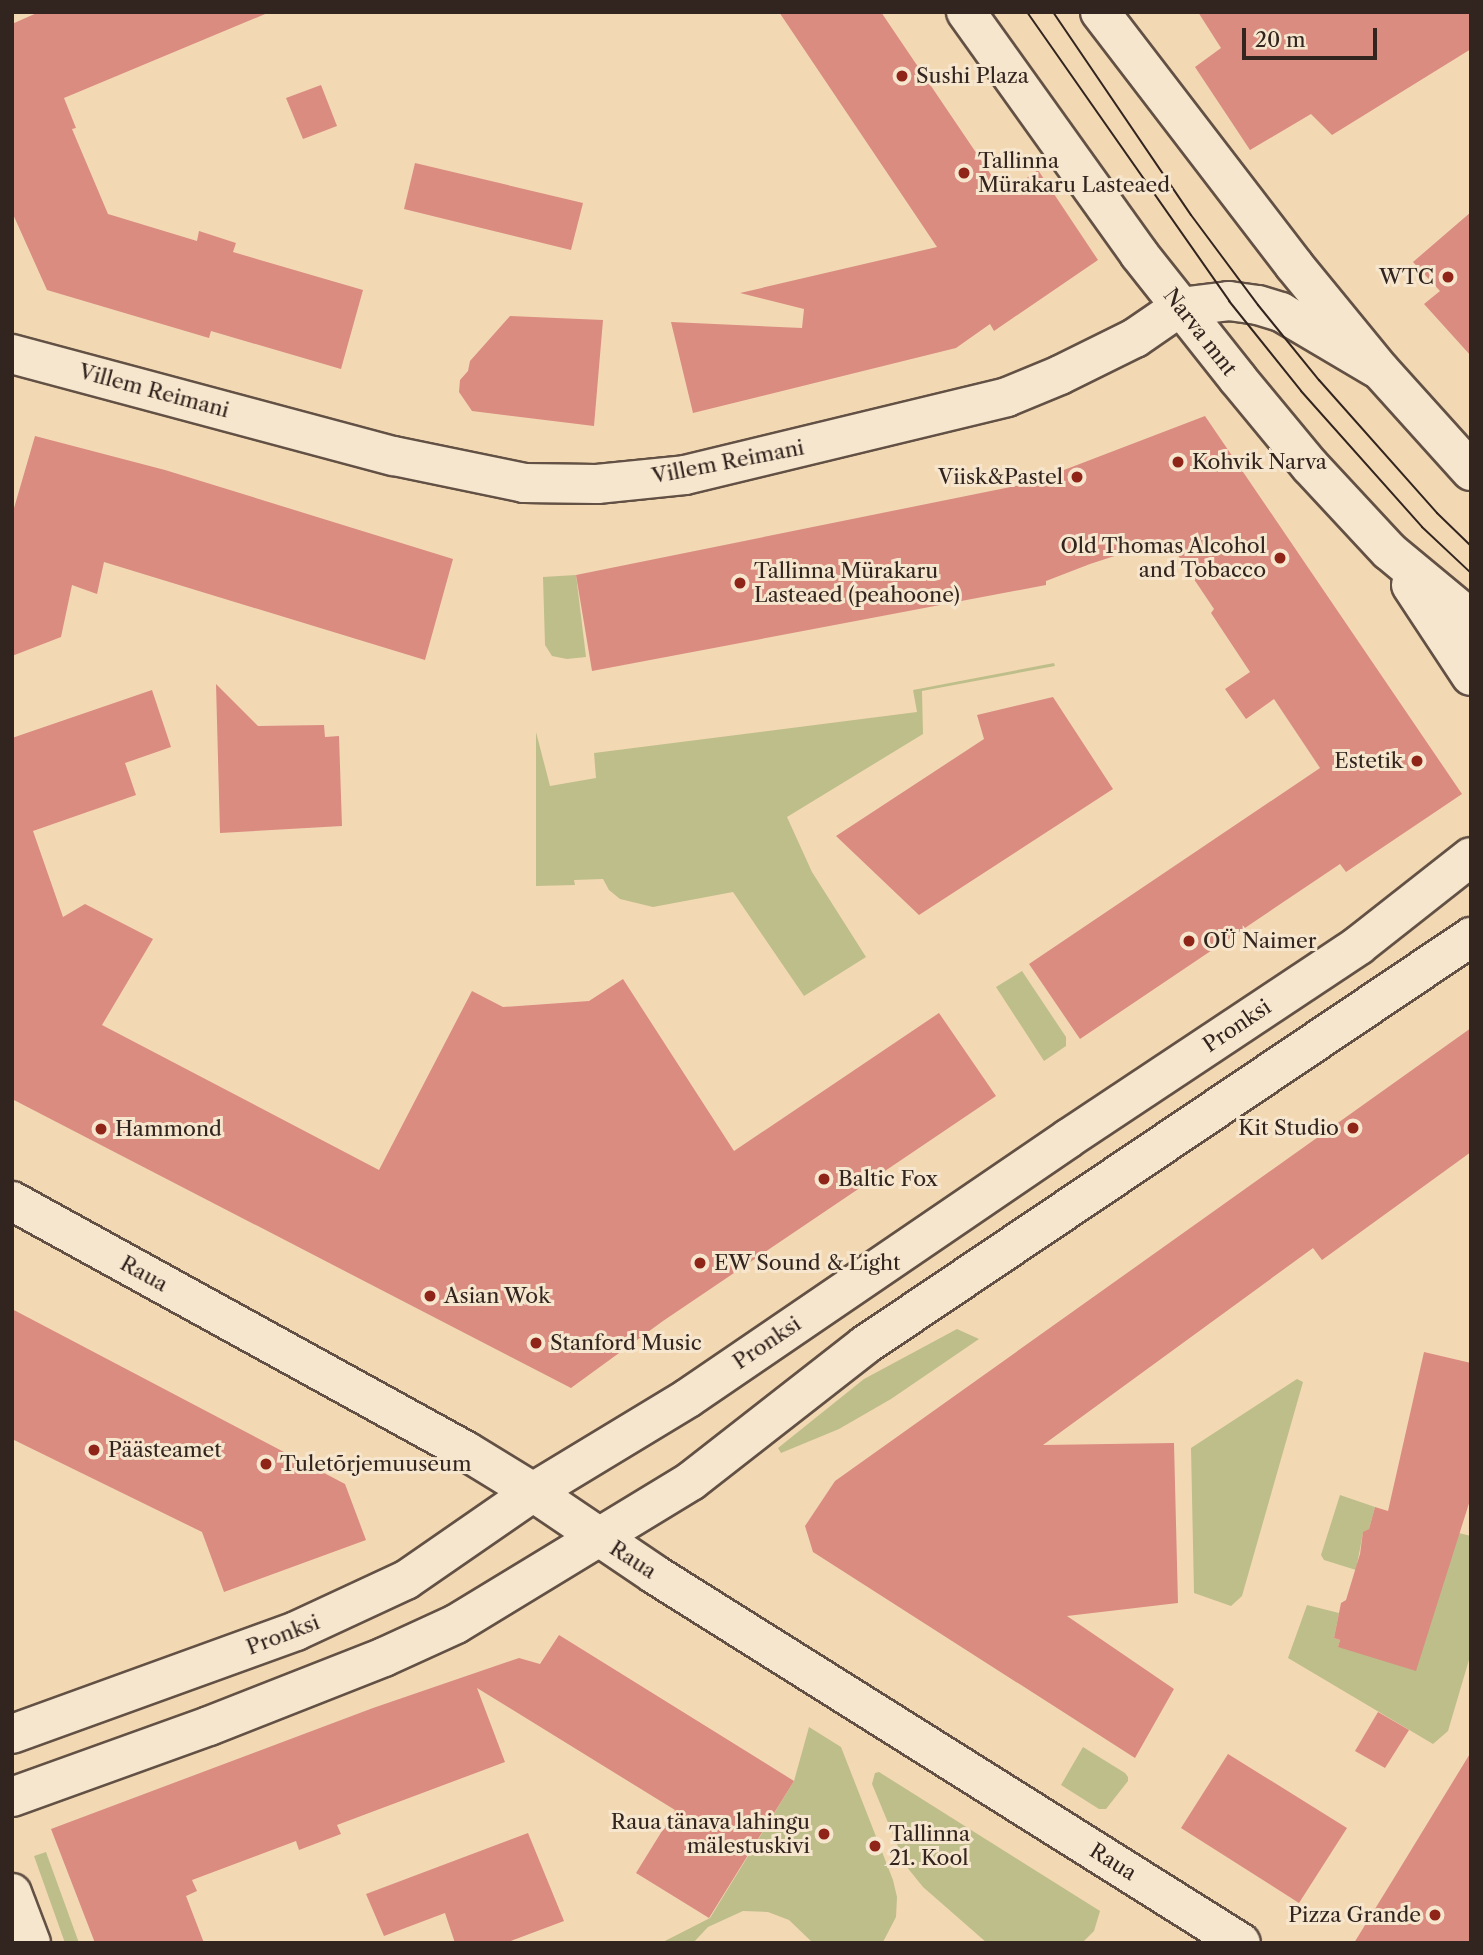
<!DOCTYPE html>
<html>
<head>
<meta charset="utf-8">
<style>
	body { margin:0 }
	#map { position:relative; width:1483px; height:1955px; overflow:hidden; background:#f3d8b4; font-family:"Libre Caslon Text",serif }
	div>[style] { position:absolute }
	.green>* { inset:0; background:#bebe8a }
	.building>* { inset:0; background:#da8c80 }
	.roads { filter:drop-shadow(2px 0 #625144) drop-shadow(-2px 0 #625144) drop-shadow(0 2px #625144) drop-shadow(0 -2px #625144) }
	.minor>* { height:38px; margin:-19px; padding:0 19px; transform-origin:19px; border-radius:19px; background:#f7e6ce }
	.tertiary>* { height:38px; margin:-19px; padding:0 19px; transform-origin:19px; border-radius:19px; background:#f7e6ce }
	.secondary>* { height:38px; margin:-19px; padding:0 19px; transform-origin:19px; border-radius:19px; background:#f7e6ce }
	.tram>* { height:2px; margin:-1px; padding:0 1px; transform-origin:1px; border-radius:1px; background:#32241e }
	.dots>* { width:19px; height:19px; translate:-50% -50%; box-sizing:border-box; border:4px solid #f7e6ce; border-radius:50% }
	span { translate:-50% -50%; white-space:nowrap; text-align:center; line-height:1.15; -webkit-text-stroke:6px #f7e6ce; paint-order:stroke }
	.poi-label { font-size:21px; color:#32241e }
	.left { translate:0 -50%; text-align:left }
	.right { translate:-100% -50%; text-align:right }
	.street-label { font-size:21px; color:#32241e }
	.frame { position:absolute; inset:0; border:14px solid #32241e; pointer-events:none }
	.scale { position:absolute; left:1242px; top:28px; width:135px; height:32px; box-sizing:border-box; border:4px solid #32241e; border-top:0; padding-left:9px; font-size:21px; line-height:24px; white-space:nowrap; color:#32241e; -webkit-text-stroke:5px #f7e6ce; paint-order:stroke }
</style>
</head>
<body>
<div id="map">
	<div class="green">
		<i style="clip-path:polygon(576px 575px,586px 657px,567px 659px,552px 656px,545px 645px,543px 577px)"></i>
		<i style="clip-path:polygon(1054px 663px,1055px 666px,922px 691px,923px 734px,787px 817px,812px 872px,866px 957px,804px 996px,733px 892px,653px 907px,620px 899px,609px 890px,603px 879px,574px 880px,575px 885px,536px 886px,536px 732px,550px 786px,596px 778px,594px 753px,917px 712px,913px 690px)"></i>
		<i style="clip-path:polygon(1022px 971px,1066px 1037px,1066px 1046px,1044px 1061px,996px 987px)"></i>
		<i style="clip-path:polygon(957px 1329px,979px 1339px,891px 1399px,839px 1429px,781px 1453px,778px 1448px,864px 1379px)"></i>
		<i style="clip-path:polygon(1297px 1379px,1303px 1382px,1242px 1596px,1231px 1606px,1194px 1593px,1191px 1448px)"></i>
		<i style="clip-path:polygon(1340px 1495px,1375px 1507px,1369px 1529px,1363px 1533px,1356px 1570px,1324px 1560px,1321px 1555px)"></i>
		<i style="clip-path:polygon(1459px 1533px,1471px 1536px,1471px 1653px,1448px 1731px,1433px 1744px,1288px 1658px,1307px 1605px,1339px 1613px,1334px 1638px,1340px 1640px,1338px 1647px)"></i>
		<i style="clip-path:polygon(809px 1727px,841px 1747px,893px 1880px,897px 1897px,896px 1917px,883px 1942px,813px 1943px,789px 1920px,768px 1912px,743px 1911px,708px 1927px,693px 1943px,661px 1943px,710px 1918px,794px 1781px)"></i>
		<i style="clip-path:polygon(1083px 1747px,1125px 1773px,1128px 1777px,1128px 1781px,1106px 1809px,1099px 1809px,1061px 1785px)"></i>
		<i style="clip-path:polygon(879px 1772px,1100px 1911px,1094px 1931px,1082px 1943px,987px 1943px,923px 1887px,906px 1866px,872px 1784px,875px 1773px)"></i>
		<i style="clip-path:polygon(46px 1852px,79px 1943px,65px 1943px,34px 1856px)"></i>
	</div>
	<div class="building">
		<i style="clip-path:polygon(39px 12px,270px 12px,64px 98px,76px 128px,72px 129px,108px 214px,197px 241px,199px 231px,236px 243px,233px 252px,363px 290px,341px 369px,211px 331px,209px 338px,47px 290px,12px 212px,12px 24px)"></i>
		<i style="clip-path:polygon(779px 12px,881px 12px,1004px 194px,1038px 170px,1098px 260px,994px 331px,990px 324px,956px 348px,693px 413px,671px 322px,802px 328px,804px 309px,740px 293px,937px 247px)"></i>
		<i style="clip-path:polygon(1198px 12px,1471px 12px,1471px 49px,1332px 135px,1311px 114px,1250px 150px,1195px 67px,1221px 48px)"></i>
		<i style="clip-path:polygon(321px 85px,337px 126px,303px 139px,286px 98px)"></i>
		<i style="clip-path:polygon(415px 163px,583px 203px,571px 250px,404px 209px)"></i>
		<i style="clip-path:polygon(1471px 212px,1471px 356px,1424px 304px,1440px 291px,1413px 262px)"></i>
		<i style="clip-path:polygon(510px 316px,603px 320px,594px 426px,472px 411px,459px 392px,460px 380px,468px 371px,470px 361px)"></i>
		<i style="clip-path:polygon(1205px 416px,1462px 794px,1346px 872px,1340px 864px,1080px 1039px,1029px 964px,1320px 768px,1274px 699px,1246px 719px,1225px 689px,1250px 672px,1211px 613px,1214px 609px,1167px 539px,1090px 564px,1046px 581px,1046px 585px,592px 671px,576px 575px,1030px 483px)"></i>
		<i style="clip-path:polygon(35px 436px,165px 470px,453px 559px,425px 660px,104px 562px,97px 594px,72px 585px,61px 637px,12px 656px,12px 515px)"></i>
		<i style="clip-path:polygon(216px 684px,258px 726px,324px 725px,325px 737px,339px 736px,342px 826px,220px 833px)"></i>
		<i style="clip-path:polygon(152px 690px,171px 747px,125px 763px,136px 795px,33px 831px,63px 917px,85px 904px,153px 939px,102px 1025px,379px 1170px,472px 991px,503px 1007px,589px 1001px,623px 979px,734px 1151px,939px 1013px,996px 1096px,663px 1321px,571px 1388px,12px 1099px,12px 738px)"></i>
		<i style="clip-path:polygon(1053px 697px,1113px 789px,919px 915px,836px 836px,984px 739px,977px 715px)"></i>
		<i style="clip-path:polygon(1471px 1028px,1471px 1152px,1322px 1260px,1313px 1248px,1043px 1445px,1174px 1443px,1178px 1603px,1067px 1616px,1174px 1689px,1135px 1758px,813px 1552px,805px 1526px,835px 1481px)"></i>
		<i style="clip-path:polygon(12px 1309px,345px 1484px,366px 1540px,224px 1592px,202px 1532px,12px 1439px)"></i>
		<i style="clip-path:polygon(1424px 1352px,1471px 1363px,1471px 1497px,1416px 1671px,1338px 1647px,1340px 1640px,1334px 1638px,1341px 1603px,1346px 1600px,1360px 1554px,1363px 1532px,1369px 1529px,1375px 1507px,1388px 1511px)"></i>
		<i style="clip-path:polygon(559px 1635px,794px 1781px,709px 1918px,636px 1873px,675px 1810px,477px 1688px,505px 1762px,337px 1825px,341px 1834px,299px 1850px,296px 1841px,192px 1880px,197px 1891px,186px 1896px,204px 1943px,95px 1943px,51px 1829px,373px 1708px,519px 1658px,540px 1664px)"></i>
		<i style="clip-path:polygon(1378px 1712px,1409px 1730px,1385px 1768px,1355px 1751px)"></i>
		<i style="clip-path:polygon(1471px 1752px,1471px 1943px,1354px 1943px,1394px 1878px)"></i>
		<i style="clip-path:polygon(1228px 1754px,1347px 1828px,1299px 1903px,1181px 1828px)"></i>
		<i style="clip-path:polygon(528px 1833px,564px 1921px,505px 1943px,455px 1943px,445px 1913px,384px 1936px,366px 1894px)"></i>
	</div>
	<div class="roads">
		<div class="minor">
			<i style="left:12px;top:354px;width:395px;rotate:15deg"></i>
			<i style="left:394px;top:456px;width:133px;rotate:11.7deg"></i>
			<i style="left:524px;top:483px;width:73px;rotate:0.8deg"></i>
			<i style="left:597px;top:484px;width:88px;rotate:-5.8deg"></i>
			<i style="left:685px;top:475px;width:331px;rotate:-13.6deg"></i>
			<i style="left:1007px;top:397px;width:57px;rotate:-22.5deg"></i>
			<i style="left:1060px;top:375px;width:84px;rotate:-26.3deg"></i>
			<i style="left:1135px;top:338px;width:55px;rotate:-34.6deg"></i>
			<i style="left:1180px;top:307px;width:49px;rotate:-7deg"></i>
			<i style="left:1229px;top:301px;width:29px;rotate:8deg"></i>
			<i style="left:1258px;top:305px;width:24px;rotate:17deg"></i>
			<i style="left:1281px;top:312px;width:110px;rotate:30.5deg"></i>
		</div>
		<div class="tertiary">
			<i style="left:12px;top:1201px;width:518px;rotate:28.84deg"></i>
			<i style="left:466px;top:1451px;width:79px;rotate:31.5deg"></i>
			<i style="left:533px;top:1492px;width:146px;rotate:34.1deg"></i>
			<i style="left:654px;top:1574px;width:693px;rotate:32.15deg"></i>
		</div>
		<div class="secondary">
			<i style="left:966px;top:12px;width:297px;rotate:54.4deg"></i>
			<i style="left:1139px;top:254px;width:159px;rotate:51.6deg"></i>
			<i style="left:1238px;top:379px;width:113px;rotate:50.4deg"></i>
			<i style="left:1310px;top:466px;width:116px;rotate:47.1deg"></i>
			<i style="left:1389px;top:551px;width:107px;rotate:39.7deg"></i>
			<i style="left:1100px;top:12px;width:319px;rotate:52.5deg"></i>
			<i style="left:1294px;top:265px;width:136px;rotate:50.7deg"></i>
			<i style="left:1380px;top:370px;width:136px;rotate:48deg"></i>
			<i style="left:1411px;top:585px;width:109px;rotate:56.6deg"></i>
			<i style="left:12px;top:1734px;width:302px;rotate:-19.9deg"></i>
			<i style="left:296px;top:1631px;width:121px;rotate:-24.9deg"></i>
			<i style="left:406px;top:1580px;width:155px;rotate:-34.7deg"></i>
			<i style="left:533px;top:1492px;width:181px;rotate:-31.2deg"></i>
			<i style="left:688px;top:1398px;width:461px;rotate:-34.3deg"></i>
			<i style="left:1069px;top:1138px;width:348px;rotate:-33.6deg"></i>
			<i style="left:1359px;top:945px;width:142px;rotate:-38.2deg"></i>
			<i style="left:12px;top:1797px;width:209px;rotate:-19.8deg"></i>
			<i style="left:209px;top:1726px;width:188px;rotate:-21.5deg"></i>
			<i style="left:384px;top:1657px;width:79px;rotate:-24.6deg"></i>
			<i style="left:456px;top:1624px;width:275px;rotate:-31.3deg"></i>
			<i style="left:691px;top:1481px;width:221px;rotate:-38deg"></i>
			<i style="left:865px;top:1345px;width:731px;rotate:-33.95deg"></i>
			<i style="left:12px;top:1893px;width:53px;rotate:69.2deg"></i>
		</div>
	</div>
	<div class="tram">
		<i style="left:1027px;top:12px;width:353px;rotate:55deg"></i>
		<i style="left:1229px;top:301px;width:115px;rotate:51.3deg"></i>
		<i style="left:1301px;top:391px;width:182px;rotate:48.3deg"></i>
		<i style="left:1422px;top:527px;width:67px;rotate:43.2deg"></i>
		<i style="left:1053px;top:12px;width:245px;rotate:55.8deg"></i>
		<i style="left:1191px;top:215px;width:112px;rotate:53.3deg"></i>
		<i style="left:1258px;top:305px;width:97px;rotate:50.9deg"></i>
		<i style="left:1319px;top:380px;width:178px;rotate:48.4deg"></i>
		<i style="left:1437px;top:513px;width:47px;rotate:44.1deg"></i>
	</div>
	<div class="dots">
		<i style="left:902px;top:76px;background:#8f2418"></i>
		<i style="left:964px;top:173px;background:#8f2418"></i>
		<i style="left:1448px;top:277px;background:#8f2418"></i>
		<i style="left:1178px;top:462px;background:#8f2418"></i>
		<i style="left:1077px;top:477px;background:#8f2418"></i>
		<i style="left:1280px;top:558px;background:#8f2418"></i>
		<i style="left:740px;top:583px;background:#8f2418"></i>
		<i style="left:1417px;top:761px;background:#8f2418"></i>
		<i style="left:1189px;top:941px;background:#8f2418"></i>
		<i style="left:1353px;top:1128px;background:#8f2418"></i>
		<i style="left:101px;top:1129px;background:#8f2418"></i>
		<i style="left:824px;top:1179px;background:#8f2418"></i>
		<i style="left:700px;top:1263px;background:#8f2418"></i>
		<i style="left:430px;top:1296px;background:#8f2418"></i>
		<i style="left:536px;top:1343px;background:#8f2418"></i>
		<i style="left:94px;top:1450px;background:#8f2418"></i>
		<i style="left:266px;top:1464px;background:#8f2418"></i>
		<i style="left:824px;top:1834px;background:#8f2418"></i>
		<i style="left:875px;top:1846px;background:#8f2418"></i>
		<i style="left:1435px;top:1915px;background:#8f2418"></i>
	</div>
	<div class="poi-label">
		<span class="left" style="left:916px;top:76px">Sushi Plaza</span>
		<span class="left" style="left:978px;top:173px">Tallinna<br>Mürakaru Lasteaed</span>
		<span class="right" style="left:1434px;top:277px">WTC</span>
		<span class="left" style="left:1192px;top:462px">Kohvik Narva</span>
		<span class="right" style="left:1063px;top:477px">Viisk&amp;Pastel</span>
		<span class="right" style="left:1266px;top:558px">Old Thomas Alcohol<br>and Tobacco</span>
		<span class="left" style="left:754px;top:583px">Tallinna Mürakaru<br>Lasteaed (peahoone)</span>
		<span class="right" style="left:1403px;top:761px">Estetik</span>
		<span class="left" style="left:1203px;top:941px">OÜ Naimer</span>
		<span class="right" style="left:1339px;top:1128px">Kit Studio</span>
		<span class="left" style="left:115px;top:1129px">Hammond</span>
		<span class="left" style="left:838px;top:1179px">Baltic Fox</span>
		<span class="left" style="left:714px;top:1263px">EW Sound &amp; Light</span>
		<span class="left" style="left:444px;top:1296px">Asian Wok</span>
		<span class="left" style="left:550px;top:1343px">Stanford Music</span>
		<span class="left" style="left:108px;top:1450px">Päästeamet</span>
		<span class="left" style="left:280px;top:1464px">Tuletõrjemuuseum</span>
		<span class="right" style="left:810px;top:1834px">Raua tänava lahingu<br>mälestuskivi</span>
		<span class="left" style="left:889px;top:1846px">Tallinna<br>21. Kool</span>
		<span class="right" style="left:1421px;top:1915px">Pizza Grande</span>
	</div>
	<div class="street-label">
		<span style="left:1200px;top:332px;rotate:52deg">Narva mnt</span>
		<span style="left:154px;top:391px;rotate:15deg">Villem Reimani</span>
		<span style="left:728px;top:462px;rotate:-11deg">Villem Reimani</span>
		<span style="left:1237px;top:1026px;rotate:-34deg">Pronksi</span>
		<span style="left:144px;top:1274px;rotate:29deg">Raua</span>
		<span style="left:767px;top:1343px;rotate:-34deg">Pronksi</span>
		<span style="left:633px;top:1560px;rotate:33deg">Raua</span>
		<span style="left:283px;top:1635px;rotate:-21deg">Pronksi</span>
		<span style="left:1113px;top:1862px;rotate:32deg">Raua</span>
	</div>
	<div class="frame"></div>
	<div class="scale">20 m</div>
</div>
</body>
</html>
